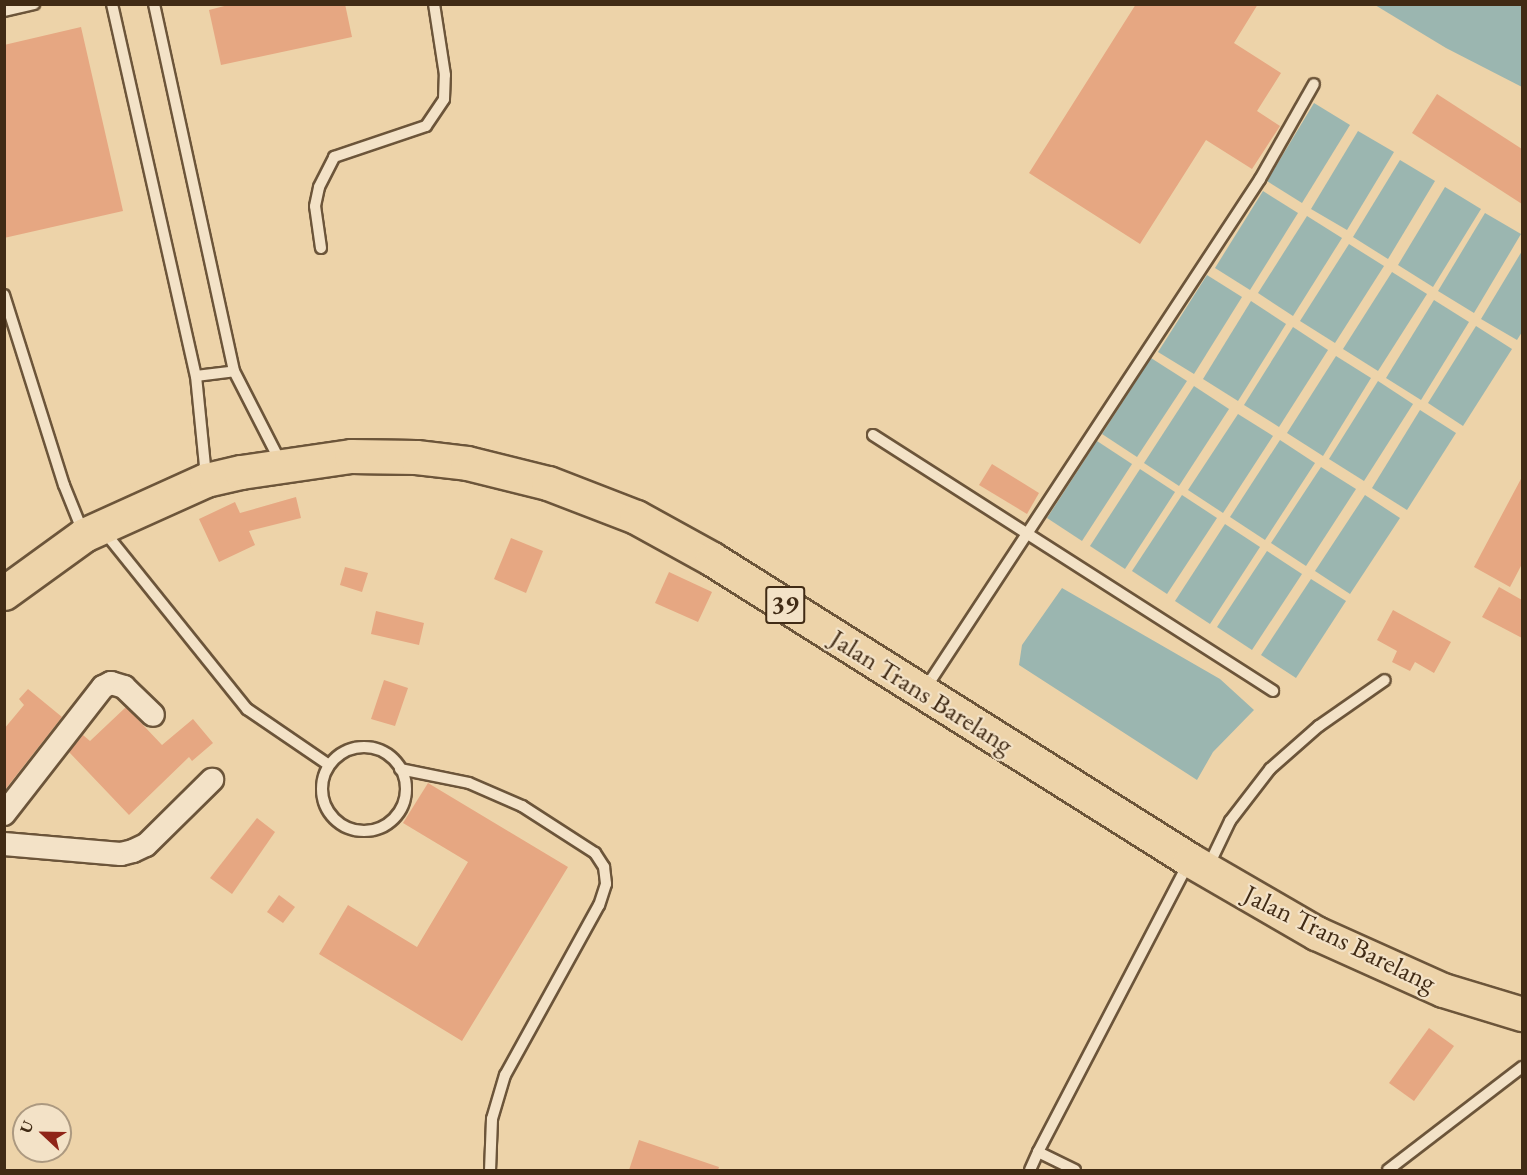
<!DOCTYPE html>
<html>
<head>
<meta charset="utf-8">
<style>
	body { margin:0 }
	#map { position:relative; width:1527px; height:1175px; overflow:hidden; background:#edd3a9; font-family:"EB Garamond",serif }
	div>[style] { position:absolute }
	.water>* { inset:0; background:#9bb6b0 }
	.building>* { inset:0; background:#e6a782 }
	.roads { filter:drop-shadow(2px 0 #6c553a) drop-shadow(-2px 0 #6c553a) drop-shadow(0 2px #6c553a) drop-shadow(0 -2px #6c553a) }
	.service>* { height:10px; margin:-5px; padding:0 5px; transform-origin:5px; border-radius:5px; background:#f3e2c7 }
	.service>.ring { margin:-5px; padding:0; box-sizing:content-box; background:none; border:10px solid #f3e2c7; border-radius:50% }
	.minor>* { height:22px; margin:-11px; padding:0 11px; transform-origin:11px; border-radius:11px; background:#f3e2c7 }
	.trunk>* { height:33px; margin:-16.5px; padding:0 16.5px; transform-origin:16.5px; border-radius:16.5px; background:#edd3a9 }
	span { translate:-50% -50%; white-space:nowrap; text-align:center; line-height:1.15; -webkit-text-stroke:4.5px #f3e2c7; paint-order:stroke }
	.shield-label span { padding:2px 4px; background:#f3e2c7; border:2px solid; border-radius:4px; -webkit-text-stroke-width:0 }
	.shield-label { font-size:26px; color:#412b15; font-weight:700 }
	.street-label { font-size:27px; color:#412b15 }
	.frame { position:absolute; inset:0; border:6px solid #412b15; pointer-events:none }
	.north { position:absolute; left:12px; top:1103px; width:60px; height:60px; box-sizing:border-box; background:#f3e2c7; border:2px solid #ac9980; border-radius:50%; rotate:292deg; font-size:16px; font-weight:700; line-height:24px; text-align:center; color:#412b15 }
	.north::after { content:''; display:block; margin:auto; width:21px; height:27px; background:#8f2418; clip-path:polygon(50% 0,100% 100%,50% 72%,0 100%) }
</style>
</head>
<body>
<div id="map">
	<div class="water">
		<i style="clip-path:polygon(1375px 5px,1522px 5px,1522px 87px,1446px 48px)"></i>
		<i style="clip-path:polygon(1314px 103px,1350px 125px,1302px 203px,1267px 181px)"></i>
		<i style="clip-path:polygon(1358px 131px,1394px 152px,1347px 230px,1311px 209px)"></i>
		<i style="clip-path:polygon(1400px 160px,1435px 181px,1388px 259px,1353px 237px)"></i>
		<i style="clip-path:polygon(1445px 187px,1481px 209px,1433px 287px,1398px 265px)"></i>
		<i style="clip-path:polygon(1263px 191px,1298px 213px,1250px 290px,1215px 268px)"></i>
		<i style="clip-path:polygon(1485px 213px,1521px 234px,1474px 313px,1438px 291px)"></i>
		<i style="clip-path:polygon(1307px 216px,1342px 238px,1293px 316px,1258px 293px)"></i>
		<i style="clip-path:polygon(1349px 244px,1384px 266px,1335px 343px,1300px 321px)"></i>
		<i style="clip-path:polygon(1522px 251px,1522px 332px,1517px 340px,1481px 319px)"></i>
		<i style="clip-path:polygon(1392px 272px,1427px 294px,1378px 371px,1343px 349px)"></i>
		<i style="clip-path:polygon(1207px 275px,1242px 297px,1194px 374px,1158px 352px)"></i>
		<i style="clip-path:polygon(1434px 300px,1469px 322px,1421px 400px,1386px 378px)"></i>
		<i style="clip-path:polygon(1251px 301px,1286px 324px,1238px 401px,1203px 379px)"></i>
		<i style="clip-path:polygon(1476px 326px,1512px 349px,1463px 426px,1428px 403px)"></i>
		<i style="clip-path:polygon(1293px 327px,1328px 350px,1279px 427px,1244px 405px)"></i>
		<i style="clip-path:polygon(1336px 356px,1371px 378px,1323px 456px,1287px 433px)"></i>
		<i style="clip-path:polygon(1151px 358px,1187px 381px,1137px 457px,1102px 434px)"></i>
		<i style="clip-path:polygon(1378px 381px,1413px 404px,1364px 481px,1329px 459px)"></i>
		<i style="clip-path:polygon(1194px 386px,1229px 409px,1179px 486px,1144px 463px)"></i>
		<i style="clip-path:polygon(1420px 410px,1456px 433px,1407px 510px,1372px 488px)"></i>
		<i style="clip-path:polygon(1238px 414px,1273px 436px,1223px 513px,1188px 490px)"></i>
		<i style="clip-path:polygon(1280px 440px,1315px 463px,1265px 540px,1230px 517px)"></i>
		<i style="clip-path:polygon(1097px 441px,1132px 464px,1082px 541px,1047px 518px)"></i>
		<i style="clip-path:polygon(1321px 467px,1356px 489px,1306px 566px,1271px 543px)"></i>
		<i style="clip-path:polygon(1140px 469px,1175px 492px,1125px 569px,1090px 546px)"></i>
		<i style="clip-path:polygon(1182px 495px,1217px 518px,1167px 594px,1132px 571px)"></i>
		<i style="clip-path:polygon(1365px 495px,1400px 518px,1350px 594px,1315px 571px)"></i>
		<i style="clip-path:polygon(1225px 524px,1260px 547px,1210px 624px,1175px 601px)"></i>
		<i style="clip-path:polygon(1267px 551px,1302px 574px,1252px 650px,1217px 627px)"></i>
		<i style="clip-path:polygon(1311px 579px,1346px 601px,1296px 678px,1261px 655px)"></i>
		<i style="clip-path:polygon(1062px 588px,1220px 679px,1254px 710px,1213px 752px,1197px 780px,1019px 665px,1022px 645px)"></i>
	</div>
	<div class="building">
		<i style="clip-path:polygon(232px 4px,345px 4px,352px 37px,221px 65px,209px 10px)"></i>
		<i style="clip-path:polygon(1136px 4px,1258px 4px,1234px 43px,1281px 73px,1257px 111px,1280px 126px,1252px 169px,1206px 140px,1140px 244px,1029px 173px)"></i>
		<i style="clip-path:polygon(81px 27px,123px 211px,4px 238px,4px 45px)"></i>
		<i style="clip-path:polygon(1437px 94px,1522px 149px,1522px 204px,1412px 133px)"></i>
		<i style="clip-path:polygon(992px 464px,1039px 493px,1027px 514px,979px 485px)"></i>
		<i style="clip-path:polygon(1522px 477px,1522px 564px,1510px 587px,1474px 567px)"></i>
		<i style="clip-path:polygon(296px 497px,301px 518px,249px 531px,255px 545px,219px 562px,199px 519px,235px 502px,240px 513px)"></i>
		<i style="clip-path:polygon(511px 538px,543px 551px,526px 593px,494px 579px)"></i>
		<i style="clip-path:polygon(345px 567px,368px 573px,362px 592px,340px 585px)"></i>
		<i style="clip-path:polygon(669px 572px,712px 592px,698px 622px,655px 603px)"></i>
		<i style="clip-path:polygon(1499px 587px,1522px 600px,1522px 638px,1482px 617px)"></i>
		<i style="clip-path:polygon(1393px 610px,1451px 642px,1434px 673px,1415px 662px,1410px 671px,1392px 662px,1397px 651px,1377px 640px)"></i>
		<i style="clip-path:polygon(376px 611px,424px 623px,419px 645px,371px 634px)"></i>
		<i style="clip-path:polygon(384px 680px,408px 688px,395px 726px,371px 719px)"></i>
		<i style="clip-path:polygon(28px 689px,62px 717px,4px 791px,4px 729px,24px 705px,19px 699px)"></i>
		<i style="clip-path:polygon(126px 707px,162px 745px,193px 719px,213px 743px,192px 761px,189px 757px,129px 815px,69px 752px,83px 735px,90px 741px)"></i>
		<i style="clip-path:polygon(428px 783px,568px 867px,462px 1041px,319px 954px,348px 905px,417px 947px,468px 862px,403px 823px)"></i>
		<i style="clip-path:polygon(257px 818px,275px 832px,232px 894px,210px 878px)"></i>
		<i style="clip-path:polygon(279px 895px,295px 907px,283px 923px,267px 912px)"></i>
		<i style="clip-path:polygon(1429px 1028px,1454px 1046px,1414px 1101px,1389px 1083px)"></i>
		<i style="clip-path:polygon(639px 1140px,719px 1167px,718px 1170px,629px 1170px)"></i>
	</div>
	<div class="roads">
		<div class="service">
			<i style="left:112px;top:4px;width:381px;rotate:77.3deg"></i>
			<i style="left:196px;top:376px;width:101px;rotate:84.3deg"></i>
			<i style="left:154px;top:4px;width:376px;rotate:77.7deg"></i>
			<i style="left:234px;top:371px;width:101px;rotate:62.9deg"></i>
			<i style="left:4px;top:11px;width:31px;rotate:-13deg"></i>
			<i style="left:321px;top:248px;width:42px;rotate:-98.1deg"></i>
			<i style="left:315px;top:206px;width:19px;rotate:-78deg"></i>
			<i style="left:319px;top:187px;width:34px;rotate:-63deg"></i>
			<i style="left:334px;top:157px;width:97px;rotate:-18.6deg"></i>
			<i style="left:426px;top:126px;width:32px;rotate:-56deg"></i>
			<i style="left:444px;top:99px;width:24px;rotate:-88deg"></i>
			<i style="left:445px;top:75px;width:72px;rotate:-98.8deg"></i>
			<i style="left:4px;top:295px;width:199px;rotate:72.5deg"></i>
			<i style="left:64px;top:485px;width:51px;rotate:68deg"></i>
			<i style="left:196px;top:376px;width:38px;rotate:-7deg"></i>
			<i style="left:873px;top:435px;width:475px;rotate:32.6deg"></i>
			<i style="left:103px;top:530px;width:230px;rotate:51.2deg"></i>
			<i style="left:247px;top:709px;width:99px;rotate:34.3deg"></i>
			<i style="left:925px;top:689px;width:610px;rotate:-56.7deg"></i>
			<i style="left:1260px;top:179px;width:109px;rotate:-60.4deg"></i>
			<i class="ring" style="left:322px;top:747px;width:74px;height:74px"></i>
			<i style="left:400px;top:769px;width:70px;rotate:11.5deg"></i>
			<i style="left:469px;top:783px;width:58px;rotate:23.5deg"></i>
			<i style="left:522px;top:806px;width:87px;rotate:32.8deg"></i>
			<i style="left:595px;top:853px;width:17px;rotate:57deg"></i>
			<i style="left:604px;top:867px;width:17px;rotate:83deg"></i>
			<i style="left:606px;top:884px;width:22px;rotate:108deg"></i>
			<i style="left:599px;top:905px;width:194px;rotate:118.9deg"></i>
			<i style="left:505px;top:1075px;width:46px;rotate:106.5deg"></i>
			<i style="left:492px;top:1119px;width:51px;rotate:92.2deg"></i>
			<i style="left:1208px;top:867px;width:51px;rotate:-64.4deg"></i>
			<i style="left:1230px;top:821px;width:66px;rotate:-52.4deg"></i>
			<i style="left:1270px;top:769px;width:65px;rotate:-41.3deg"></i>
			<i style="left:1319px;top:726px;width:80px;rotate:-34.9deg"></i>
			<i style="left:1030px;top:1170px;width:20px;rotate:-66deg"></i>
			<i style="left:1075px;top:1170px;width:41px;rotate:-154.1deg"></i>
			<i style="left:1038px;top:1152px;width:325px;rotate:-62.5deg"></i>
			<i style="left:1388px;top:1170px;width:169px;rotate:-37.5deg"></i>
		</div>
		<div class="minor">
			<i style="left:4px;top:814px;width:161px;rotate:-52.1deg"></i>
			<i style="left:103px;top:687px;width:9px;rotate:-27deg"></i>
			<i style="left:111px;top:683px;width:14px;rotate:17deg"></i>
			<i style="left:124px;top:687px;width:40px;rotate:44deg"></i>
			<i style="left:4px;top:844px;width:117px;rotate:4.9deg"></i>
			<i style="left:121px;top:854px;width:12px;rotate:-14deg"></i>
			<i style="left:133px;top:851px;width:14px;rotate:-25deg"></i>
			<i style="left:146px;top:845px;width:93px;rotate:-44.6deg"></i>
		</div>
		<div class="trunk">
			<i style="left:4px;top:593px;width:99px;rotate:-35.9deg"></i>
			<i style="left:84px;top:535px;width:134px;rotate:-24.3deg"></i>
			<i style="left:206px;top:480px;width:36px;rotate:-13deg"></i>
			<i style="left:241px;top:472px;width:111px;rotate:-8.3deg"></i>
			<i style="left:351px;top:456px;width:65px;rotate:0.9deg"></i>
			<i style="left:416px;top:457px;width:51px;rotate:6.7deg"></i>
			<i style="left:467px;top:463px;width:83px;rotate:13.9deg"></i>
			<i style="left:548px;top:483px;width:94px;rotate:21.1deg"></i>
			<i style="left:636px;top:517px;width:87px;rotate:28.9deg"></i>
			<i style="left:712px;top:559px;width:565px;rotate:32.2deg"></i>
			<i style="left:1190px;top:860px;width:146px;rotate:30.1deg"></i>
			<i style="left:1316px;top:933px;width:139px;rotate:24.2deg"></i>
			<i style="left:1443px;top:990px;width:83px;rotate:16.9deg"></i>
		</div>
	</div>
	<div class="shield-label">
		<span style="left:785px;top:605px">39</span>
	</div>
	<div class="street-label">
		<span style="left:922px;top:691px;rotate:32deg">Jalan Trans Barelang</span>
		<span style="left:1340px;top:938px;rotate:26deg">Jalan Trans Barelang</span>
	</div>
	<div class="frame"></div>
	<div class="north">U</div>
</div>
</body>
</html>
